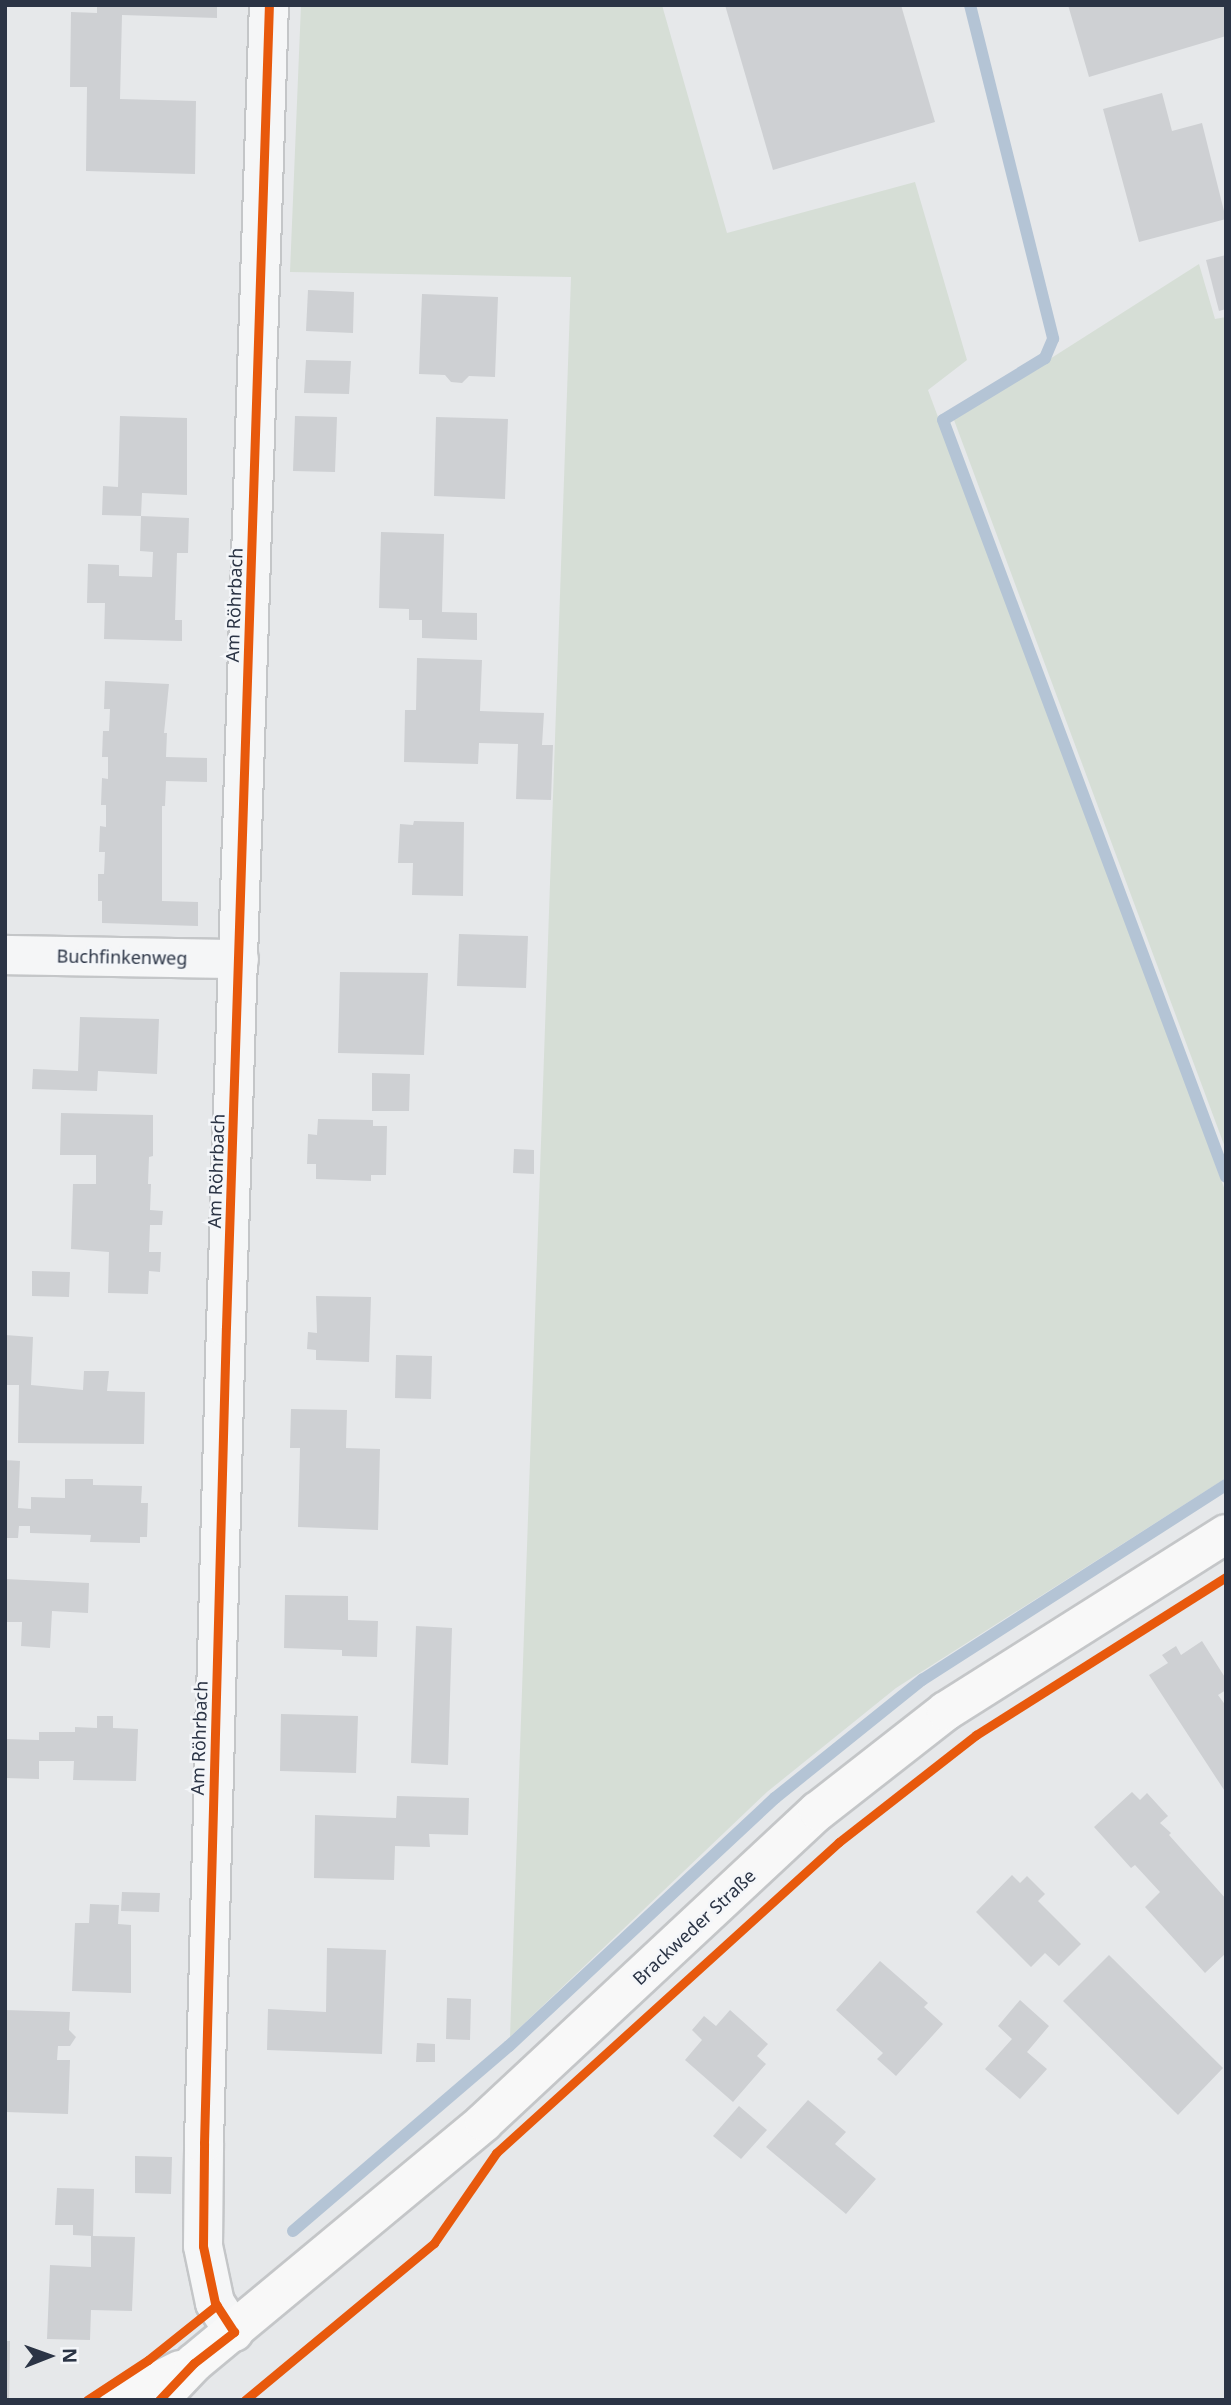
<!DOCTYPE html>
<html>
<head>
<meta charset="utf-8">
<style>
	body { margin:0 }
	#map { position:relative; width:1231px; height:2405px; overflow:hidden; background:#e6e8ea; font-family:"Noto Sans",sans-serif }
	div>[style] { position:absolute }
	.green>* { inset:0; background:#d6ded6 }
	.stream>* { height:12px; margin:-6px; padding:0 6px; transform-origin:6px; border-radius:6px; background:#b4c4d5 }
	.building>* { inset:0; background:#ced0d3 }
	.roads { filter:drop-shadow(2px 0 #c4c6c8) drop-shadow(-2px 0 #c4c6c8) drop-shadow(0 2px #c4c6c8) drop-shadow(0 -2px #c4c6c8) }
	.street>* { height:38px; margin:-19px; padding:0 19px; transform-origin:19px; border-radius:19px; background:#f5f6f7 }
	.secondary>* { height:38px; margin:-19px; padding:0 19px; transform-origin:19px; border-radius:19px; background:#f8f8f8 }
	.cycleway>* { height:9px; margin:-4.5px; padding:0 4.5px; transform-origin:4.5px; border-radius:4.5px; background:#e8590c }
	span { translate:-50% -50%; white-space:nowrap; text-align:center; line-height:1.15; -webkit-text-stroke:5px #f4f6f9; paint-order:stroke }
	.street-label { font-size:18px; color:#2b3445 }
	.frame { position:absolute; inset:0; border:7px solid #2b3445; pointer-events:none }
	.north { position:absolute; left:14px; top:2321px; width:70px; height:70px; -webkit-text-stroke:5px #f4f6f9; paint-order:stroke; rotate:89deg; font-size:19px; font-weight:700; line-height:28px; text-align:center; color:#2b3445 }
	.north::after { content:''; display:block; margin:auto; width:24px; height:32px; background:#2b3445; clip-path:polygon(50% 0,100% 100%,50% 72%,0 100%) }
</style>
</head>
<body>
<div id="map">
	<div class="green">
		<i style="clip-path:polygon(301px 5px,662px 5px,727px 233px,915px 182px,967px 360px,928px 390px,1226px 1193px,1226px 1478px,896px 1688px,767px 1792px,510px 2037px,571px 277px,290px 272px)"></i>
		<i style="clip-path:polygon(1199px 264px,1215px 319px,1226px 317px,1226px 1150px,954px 420px)"></i>
	</div>
	<div class="stream">
		<i style="left:970px;top:5px;width:344px;rotate:76deg"></i>
		<i style="left:1053px;top:339px;width:21px;rotate:113deg"></i>
		<i style="left:1045px;top:358px;width:119px;rotate:148.7deg"></i>
		<i style="left:943px;top:420px;width:808px;rotate:69.5deg"></i>
		<i style="left:293px;top:2231px;width:284px;rotate:-40.6deg"></i>
		<i style="left:509px;top:2046px;width:364px;rotate:-43deg"></i>
		<i style="left:775px;top:1798px;width:189px;rotate:-38.8deg"></i>
		<i style="left:922px;top:1680px;width:361px;rotate:-32.7deg"></i>
	</div>
	<div class="building">
		<i style="clip-path:polygon(97px 5px,217px 5px,217px 18px,122px 15px,120px 99px,196px 101px,195px 174px,86px 171px,87px 87px,70px 87px,71px 12px,97px 13px)"></i>
		<i style="clip-path:polygon(725px 5px,901px 5px,935px 122px,773px 170px)"></i>
		<i style="clip-path:polygon(1068px 5px,1226px 5px,1226px 36px,1089px 77px)"></i>
		<i style="clip-path:polygon(1162px 93px,1172px 131px,1202px 123px,1226px 219px,1139px 242px,1103px 109px)"></i>
		<i style="clip-path:polygon(1226px 255px,1226px 309px,1219px 311px,1206px 260px)"></i>
		<i style="clip-path:polygon(308px 290px,354px 292px,353px 333px,306px 331px)"></i>
		<i style="clip-path:polygon(422px 294px,498px 297px,495px 377px,469px 376px,462px 383px,451px 382px,445px 375px,419px 374px)"></i>
		<i style="clip-path:polygon(306px 360px,351px 361px,349px 394px,304px 393px)"></i>
		<i style="clip-path:polygon(120px 416px,187px 418px,187px 495px,142px 493px,141px 516px,189px 518px,188px 553px,177px 553px,175px 620px,182px 620px,182px 641px,104px 639px,105px 603px,87px 603px,88px 564px,119px 565px,119px 576px,152px 577px,153px 552px,140px 551px,141px 516px,102px 515px,103px 486px,118px 487px)"></i>
		<i style="clip-path:polygon(295px 416px,337px 417px,335px 472px,293px 471px)"></i>
		<i style="clip-path:polygon(436px 417px,508px 419px,505px 499px,434px 496px)"></i>
		<i style="clip-path:polygon(381px 532px,444px 534px,442px 612px,477px 613px,477px 640px,422px 638px,422px 620px,409px 620px,409px 609px,379px 608px)"></i>
		<i style="clip-path:polygon(417px 658px,482px 660px,480px 711px,544px 713px,542px 745px,553px 745px,551px 800px,516px 799px,518px 744px,479px 743px,478px 764px,404px 762px,405px 710px,416px 710px)"></i>
		<i style="clip-path:polygon(105px 681px,169px 684px,164px 733px,167px 733px,166px 757px,207px 758px,207px 782px,166px 781px,165px 806px,162px 806px,162px 901px,198px 902px,198px 926px,102px 923px,102px 901px,98px 901px,98px 874px,104px 874px,105px 852px,99px 852px,100px 826px,106px 827px,106px 805px,101px 805px,102px 778px,108px 779px,108px 757px,102px 757px,103px 731px,109px 731px,110px 709px,104px 709px)"></i>
		<i style="clip-path:polygon(414px 821px,464px 822px,463px 896px,412px 895px,413px 863px,398px 863px,400px 824px,413px 825px)"></i>
		<i style="clip-path:polygon(459px 934px,528px 936px,526px 988px,457px 986px)"></i>
		<i style="clip-path:polygon(340px 972px,428px 973px,424px 1055px,338px 1053px)"></i>
		<i style="clip-path:polygon(80px 1017px,159px 1019px,157px 1074px,98px 1071px,97px 1091px,32px 1089px,33px 1069px,78px 1071px)"></i>
		<i style="clip-path:polygon(372px 1073px,410px 1074px,409px 1111px,372px 1111px)"></i>
		<i style="clip-path:polygon(61px 1113px,153px 1115px,153px 1156px,149px 1157px,148px 1184px,151px 1184px,150px 1210px,163px 1211px,162px 1225px,150px 1225px,149px 1252px,161px 1252px,160px 1272px,149px 1271px,148px 1294px,108px 1293px,109px 1252px,71px 1249px,73px 1184px,96px 1184px,96px 1155px,60px 1155px)"></i>
		<i style="clip-path:polygon(318px 1119px,373px 1120px,373px 1126px,387px 1126px,386px 1175px,371px 1175px,371px 1181px,316px 1179px,316px 1164px,307px 1164px,308px 1134px,317px 1135px)"></i>
		<i style="clip-path:polygon(514px 1149px,534px 1150px,534px 1174px,513px 1173px)"></i>
		<i style="clip-path:polygon(32px 1271px,70px 1272px,69px 1297px,32px 1296px)"></i>
		<i style="clip-path:polygon(316px 1296px,371px 1297px,369px 1362px,316px 1360px,316px 1350px,307px 1349px,308px 1332px,317px 1333px)"></i>
		<i style="clip-path:polygon(5px 1335px,33px 1337px,31px 1385px,83px 1390px,84px 1371px,109px 1371px,107px 1391px,145px 1392px,144px 1444px,18px 1443px,19px 1385px,5px 1385px)"></i>
		<i style="clip-path:polygon(396px 1355px,432px 1356px,431px 1399px,395px 1398px)"></i>
		<i style="clip-path:polygon(291px 1409px,347px 1410px,346px 1448px,380px 1449px,378px 1530px,298px 1527px,300px 1448px,290px 1448px)"></i>
		<i style="clip-path:polygon(5px 1460px,20px 1461px,18px 1508px,31px 1509px,31px 1497px,65px 1498px,65px 1479px,93px 1479px,93px 1485px,142px 1486px,141px 1503px,148px 1503px,147px 1537px,140px 1537px,140px 1543px,90px 1542px,91px 1535px,30px 1533px,30px 1526px,19px 1526px,18px 1538px,5px 1538px)"></i>
		<i style="clip-path:polygon(5px 1579px,89px 1583px,88px 1613px,52px 1611px,50px 1648px,21px 1646px,22px 1622px,5px 1622px)"></i>
		<i style="clip-path:polygon(285px 1595px,348px 1596px,348px 1620px,378px 1621px,377px 1657px,342px 1656px,342px 1650px,284px 1648px)"></i>
		<i style="clip-path:polygon(416px 1626px,452px 1628px,448px 1765px,411px 1763px)"></i>
		<i style="clip-path:polygon(1202px 1641px,1226px 1679px,1226px 1690px,1218px 1695px,1226px 1706px,1226px 1793px,1149px 1675px,1168px 1663px,1162px 1655px,1176px 1646px,1181px 1655px)"></i>
		<i style="clip-path:polygon(281px 1714px,358px 1716px,356px 1773px,280px 1771px)"></i>
		<i style="clip-path:polygon(97px 1716px,113px 1716px,113px 1728px,138px 1729px,136px 1781px,73px 1780px,74px 1761px,39px 1761px,39px 1779px,5px 1778px,5px 1739px,39px 1740px,39px 1732px,75px 1732px,75px 1727px,97px 1728px)"></i>
		<i style="clip-path:polygon(1132px 1792px,1140px 1800px,1147px 1793px,1168px 1816px,1160px 1823px,1171px 1833px,1169px 1835px,1226px 1899px,1226px 1953px,1205px 1973px,1145px 1907px,1160px 1892px,1135px 1865px,1131px 1868px,1094px 1827px)"></i>
		<i style="clip-path:polygon(397px 1796px,469px 1798px,468px 1835px,429px 1834px,430px 1847px,395px 1846px,394px 1880px,314px 1878px,315px 1815px,396px 1818px)"></i>
		<i style="clip-path:polygon(1012px 1875px,1020px 1883px,1027px 1876px,1045px 1894px,1038px 1901px,1081px 1944px,1059px 1966px,1045px 1953px,1031px 1967px,976px 1912px)"></i>
		<i style="clip-path:polygon(122px 1892px,160px 1893px,159px 1912px,121px 1911px)"></i>
		<i style="clip-path:polygon(90px 1904px,119px 1905px,118px 1924px,131px 1925px,131px 1993px,72px 1991px,75px 1923px,89px 1923px)"></i>
		<i style="clip-path:polygon(327px 1948px,386px 1950px,382px 2054px,267px 2050px,268px 2009px,326px 2012px)"></i>
		<i style="clip-path:polygon(1109px 1955px,1223px 2068px,1178px 2115px,1063px 2001px)"></i>
		<i style="clip-path:polygon(880px 1961px,928px 2003px,924px 2007px,943px 2024px,896px 2076px,877px 2059px,883px 2053px,836px 2010px)"></i>
		<i style="clip-path:polygon(447px 1998px,471px 1999px,470px 2040px,446px 2039px)"></i>
		<i style="clip-path:polygon(1020px 2000px,1049px 2026px,1027px 2052px,1047px 2069px,1020px 2099px,985px 2069px,1012px 2039px,998px 2026px)"></i>
		<i style="clip-path:polygon(5px 2010px,70px 2012px,69px 2030px,76px 2037px,70px 2046px,58px 2046px,57px 2060px,70px 2060px,68px 2114px,5px 2112px)"></i>
		<i style="clip-path:polygon(730px 2010px,768px 2044px,757px 2056px,766px 2064px,733px 2102px,685px 2060px,702px 2040px,692px 2030px,704px 2016px,716px 2026px)"></i>
		<i style="clip-path:polygon(417px 2043px,435px 2044px,435px 2062px,416px 2062px)"></i>
		<i style="clip-path:polygon(808px 2100px,846px 2132px,835px 2144px,876px 2179px,846px 2214px,766px 2147px)"></i>
		<i style="clip-path:polygon(739px 2106px,767px 2130px,741px 2159px,713px 2136px)"></i>
		<i style="clip-path:polygon(135px 2156px,172px 2157px,171px 2194px,135px 2193px)"></i>
		<i style="clip-path:polygon(57px 2188px,94px 2189px,93px 2236px,135px 2237px,132px 2311px,91px 2310px,90px 2340px,47px 2339px,50px 2265px,91px 2267px,91px 2236px,73px 2235px,73px 2225px,55px 2225px)"></i>
		<i style="clip-path:polygon(5px 2341px,10px 2341px,9px 2400px,5px 2400px)"></i>
	</div>
	<div class="roads">
		<div class="street">
			<i style="left:5px;top:955px;width:234px;rotate:1deg"></i>
			<i style="left:234px;top:2332px;width:35px;rotate:-123deg"></i>
			<i style="left:215px;top:2303px;width:58px;rotate:-101.9deg"></i>
			<i style="left:203px;top:2246px;width:103px;rotate:-89.4deg"></i>
			<i style="left:204px;top:2143px;width:816px;rotate:-88.46deg"></i>
			<i style="left:226px;top:1327px;width:1323px;rotate:-88.14deg"></i>
		</div>
		<div class="secondary">
			<i style="left:120px;top:2400px;width:67px;rotate:-26.6deg"></i>
			<i style="left:159px;top:2400px;width:51px;rotate:-46.6deg"></i>
			<i style="left:194px;top:2363px;width:377px;rotate:-39.7deg"></i>
			<i style="left:484px;top:2122px;width:456px;rotate:-43deg"></i>
			<i style="left:818px;top:1811px;width:162px;rotate:-38deg"></i>
			<i style="left:946px;top:1711px;width:331px;rotate:-32.3deg"></i>
		</div>
	</div>
	<div class="cycleway">
		<i style="left:87px;top:2400px;width:73px;rotate:-33.3deg"></i>
		<i style="left:148px;top:2360px;width:88px;rotate:-38.6deg"></i>
		<i style="left:159px;top:2400px;width:51px;rotate:-46.6deg"></i>
		<i style="left:194px;top:2363px;width:51px;rotate:-37.8deg"></i>
		<i style="left:234px;top:2332px;width:35px;rotate:-123deg"></i>
		<i style="left:215px;top:2303px;width:58px;rotate:-101.9deg"></i>
		<i style="left:203px;top:2246px;width:103px;rotate:-89.4deg"></i>
		<i style="left:204px;top:2143px;width:816px;rotate:-88.46deg"></i>
		<i style="left:226px;top:1327px;width:1323px;rotate:-88.14deg"></i>
		<i style="left:245px;top:2400px;width:246px;rotate:-39.7deg"></i>
		<i style="left:434px;top:2243px;width:109px;rotate:-55.4deg"></i>
		<i style="left:496px;top:2153px;width:463px;rotate:-42.2deg"></i>
		<i style="left:839px;top:1842px;width:174px;rotate:-38deg"></i>
		<i style="left:976px;top:1735px;width:296px;rotate:-32.3deg"></i>
	</div>
	<div class="street-label">
		<span style="left:234px;top:605px;rotate:-88deg">Am Röhrbach</span>
		<span style="left:122px;top:957px;rotate:1deg">Buchfinkenweg</span>
		<span style="left:216px;top:1171px;rotate:-88deg">Am Röhrbach</span>
		<span style="left:199px;top:1738px;rotate:-88deg">Am Röhrbach</span>
		<span style="left:694px;top:1927px;rotate:-43deg">Brackweder Straße</span>
	</div>
	<div class="frame"></div>
	<div class="north">N</div>
</div>
</body>
</html>
